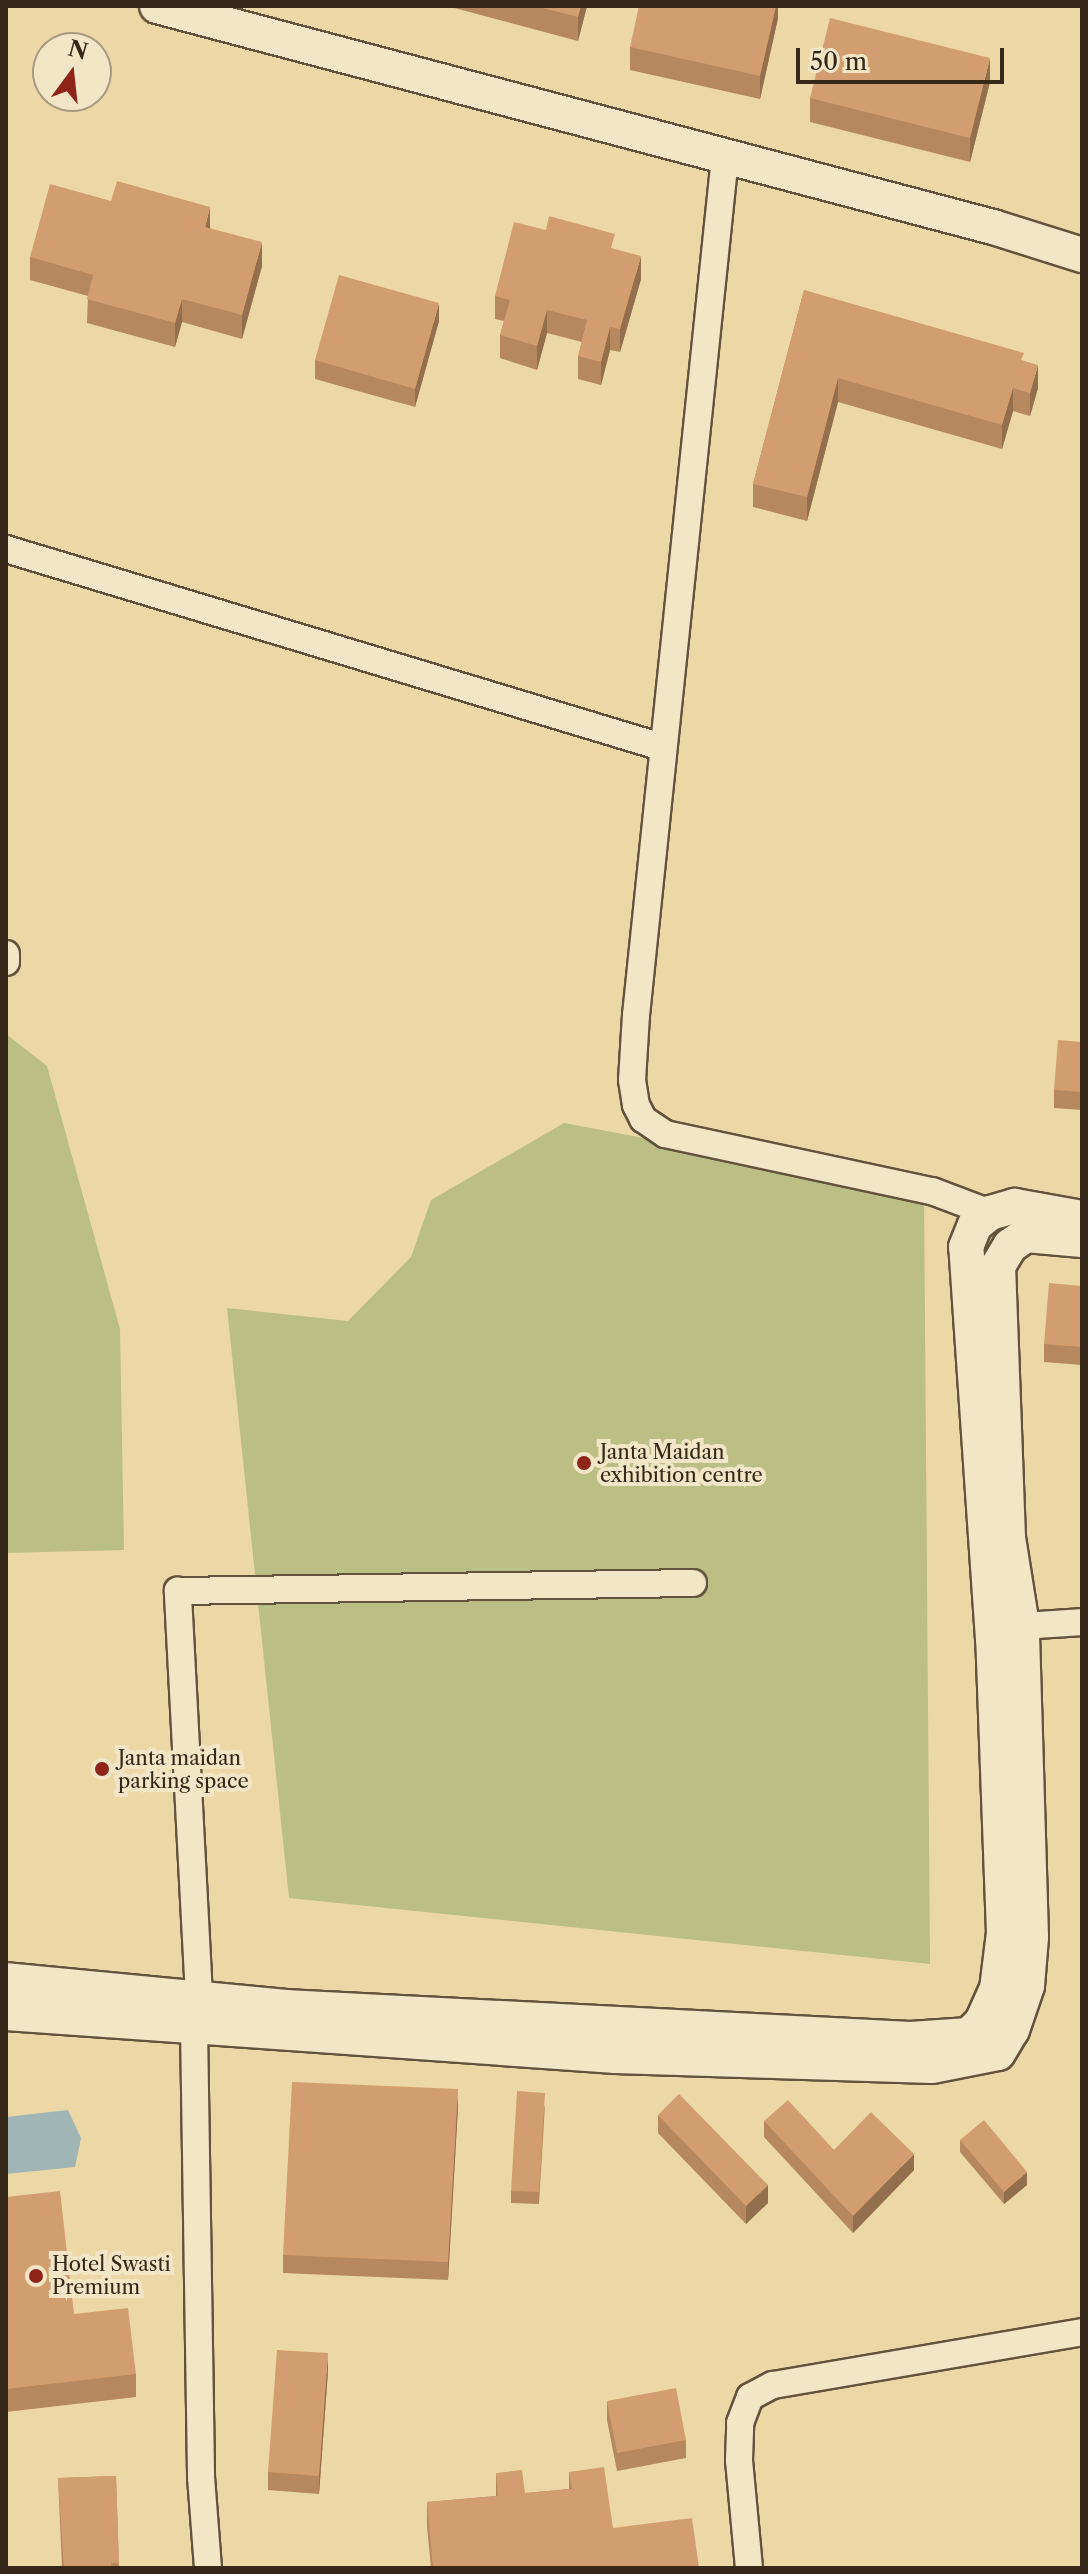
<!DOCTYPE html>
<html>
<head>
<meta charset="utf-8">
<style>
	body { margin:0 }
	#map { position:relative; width:1088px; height:2574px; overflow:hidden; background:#ecd8a7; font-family:"Libre Caslon Text",serif }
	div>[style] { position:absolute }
	.green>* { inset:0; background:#bbbe85 }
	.water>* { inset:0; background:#9fb6b4 }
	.roads { filter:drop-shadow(2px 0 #64533c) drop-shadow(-2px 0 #64533c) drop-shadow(0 2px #64533c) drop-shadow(0 -2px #64533c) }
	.minor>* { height:26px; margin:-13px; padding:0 13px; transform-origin:13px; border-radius:13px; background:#f3e6c6 }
	.tertiary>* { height:34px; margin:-17px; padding:0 17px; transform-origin:17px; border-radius:17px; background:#f3e6c6 }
	.wall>* { inset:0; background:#b5885f }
	.shaded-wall>* { inset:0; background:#946f4e }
	.building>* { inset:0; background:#d39e6f }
	.dots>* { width:22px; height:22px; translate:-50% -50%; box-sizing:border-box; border:4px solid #f3e6c6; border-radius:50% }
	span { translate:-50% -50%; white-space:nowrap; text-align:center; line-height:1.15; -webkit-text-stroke:8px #f3e6c6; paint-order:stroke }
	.poi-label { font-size:20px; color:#362719 }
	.left { translate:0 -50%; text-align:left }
	.frame { position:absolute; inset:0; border:8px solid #362719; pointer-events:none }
	.north { position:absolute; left:32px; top:32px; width:80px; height:80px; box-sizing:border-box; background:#f3e6c6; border:2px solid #a79a81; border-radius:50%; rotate:15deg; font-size:22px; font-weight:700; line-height:32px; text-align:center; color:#362719 }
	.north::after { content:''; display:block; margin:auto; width:28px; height:36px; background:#8f2418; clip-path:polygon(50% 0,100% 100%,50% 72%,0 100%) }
	.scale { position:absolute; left:796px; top:48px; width:208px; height:36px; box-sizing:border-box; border:4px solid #362719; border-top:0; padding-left:10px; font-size:24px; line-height:28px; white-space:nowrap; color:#362719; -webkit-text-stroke:6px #f3e6c6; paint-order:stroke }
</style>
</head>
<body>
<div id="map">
	<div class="green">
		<i style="clip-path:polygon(6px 1034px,47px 1066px,120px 1329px,124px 1550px,6px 1553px)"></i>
		<i style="clip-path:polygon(564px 1123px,924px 1191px,930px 1964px,289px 1898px,227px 1308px,348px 1321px,411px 1257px,431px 1200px)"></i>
	</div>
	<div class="water">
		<i style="clip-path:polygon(68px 2110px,81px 2138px,75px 2167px,6px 2174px,6px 2117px)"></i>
	</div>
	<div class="roads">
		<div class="minor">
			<i style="left:725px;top:157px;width:863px;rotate:95.92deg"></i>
			<i style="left:636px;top:1015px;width:65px;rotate:93.5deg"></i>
			<i style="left:632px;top:1080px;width:25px;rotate:81deg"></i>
			<i style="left:636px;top:1105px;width:16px;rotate:63deg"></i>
			<i style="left:643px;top:1119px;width:27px;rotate:34deg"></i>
			<i style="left:665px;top:1134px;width:273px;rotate:12.1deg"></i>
			<i style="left:932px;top:1191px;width:62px;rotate:20.8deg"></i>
			<i style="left:6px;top:549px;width:685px;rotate:16.8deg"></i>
			<i style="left:6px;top:954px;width:8px;rotate:90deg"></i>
			<i style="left:1022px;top:1626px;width:60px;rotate:-3.8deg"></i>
			<i style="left:199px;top:1996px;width:406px;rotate:-93deg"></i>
			<i style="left:178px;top:1591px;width:515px;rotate:-0.89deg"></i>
			<i style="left:194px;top:2027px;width:450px;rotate:89.1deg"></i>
			<i style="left:201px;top:2477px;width:91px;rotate:85.6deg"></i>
			<i style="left:749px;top:2568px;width:108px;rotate:-95.3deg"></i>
			<i style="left:739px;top:2460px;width:37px;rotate:-88deg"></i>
			<i style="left:740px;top:2423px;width:28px;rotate:-69deg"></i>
			<i style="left:750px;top:2397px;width:26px;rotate:-28deg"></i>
			<i style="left:773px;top:2385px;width:314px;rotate:-9.7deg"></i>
		</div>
		<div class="tertiary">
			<i style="left:157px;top:6px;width:865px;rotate:14.81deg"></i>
			<i style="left:993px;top:227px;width:93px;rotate:17.5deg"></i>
			<i style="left:6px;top:1980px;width:280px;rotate:5.5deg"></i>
			<i style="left:285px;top:2007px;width:626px;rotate:2.93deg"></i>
			<i style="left:910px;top:2039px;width:59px;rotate:-3.9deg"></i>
			<i style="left:969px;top:2035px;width:18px;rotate:-45deg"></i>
			<i style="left:982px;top:2022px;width:36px;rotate:-66deg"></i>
			<i style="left:997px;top:1989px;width:56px;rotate:-82.9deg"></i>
			<i style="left:1004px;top:1933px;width:294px;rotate:-92.1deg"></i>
			<i style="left:993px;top:1639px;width:393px;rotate:-93.9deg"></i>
			<i style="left:966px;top:1247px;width:24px;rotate:-68deg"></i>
			<i style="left:975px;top:1225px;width:19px;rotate:-39deg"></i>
			<i style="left:990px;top:1213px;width:26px;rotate:-16deg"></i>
			<i style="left:1015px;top:1206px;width:68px;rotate:10.2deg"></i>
			<i style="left:6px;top:2013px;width:611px;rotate:4.04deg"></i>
			<i style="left:615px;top:2056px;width:317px;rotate:1.8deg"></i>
			<i style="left:932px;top:2066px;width:67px;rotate:-11.1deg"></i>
			<i style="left:998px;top:2053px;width:27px;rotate:-59deg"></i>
			<i style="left:1012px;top:2030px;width:46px;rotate:-71.2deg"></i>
			<i style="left:1027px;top:1986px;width:49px;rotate:-85.3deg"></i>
			<i style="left:1031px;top:1937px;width:311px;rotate:-91.7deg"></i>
			<i style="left:1022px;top:1626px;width:89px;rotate:-99deg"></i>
			<i style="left:1008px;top:1538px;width:272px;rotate:-92.1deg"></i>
			<i style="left:998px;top:1266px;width:23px;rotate:-59deg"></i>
			<i style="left:1010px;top:1246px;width:19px;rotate:-35deg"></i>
			<i style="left:1026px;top:1235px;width:56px;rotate:5.1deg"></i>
		</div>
	</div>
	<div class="wall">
		<i style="clip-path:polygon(447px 6px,587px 6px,578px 41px)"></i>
		<i style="clip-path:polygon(778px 6px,778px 18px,760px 99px,630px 70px,630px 47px)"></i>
		<i style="clip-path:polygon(990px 82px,970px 162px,810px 122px,810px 98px)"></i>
		<i style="clip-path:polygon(210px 228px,262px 266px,242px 339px,182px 322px,175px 347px,87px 323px,88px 296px,30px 280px,30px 257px)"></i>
		<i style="clip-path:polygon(615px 249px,641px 279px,620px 352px,610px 350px,601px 385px,578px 379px,578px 356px,582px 342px,547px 333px,537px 370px,500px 358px,500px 335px,504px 321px,495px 319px,495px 296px)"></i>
		<i style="clip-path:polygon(804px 290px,1024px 361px,1038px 388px,1030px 416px,1013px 411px,1002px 449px,838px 402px,807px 521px,753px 507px,753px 484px)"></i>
		<i style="clip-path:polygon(439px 321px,415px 407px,315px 379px,315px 360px)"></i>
		<i style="clip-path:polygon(1082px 1042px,1082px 1110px,1054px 1108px,1054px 1090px)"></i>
		<i style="clip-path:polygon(1082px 1286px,1082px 1365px,1044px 1362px,1044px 1344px)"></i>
		<i style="clip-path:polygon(545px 2105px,539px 2204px,511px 2203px,511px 2191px)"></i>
		<i style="clip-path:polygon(458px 2107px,448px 2280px,283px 2273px,283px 2255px)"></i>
		<i style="clip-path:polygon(658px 2115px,768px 2203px,746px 2224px,658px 2133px)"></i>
		<i style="clip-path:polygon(764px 2121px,834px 2150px,914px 2170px,853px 2233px,764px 2137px)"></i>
		<i style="clip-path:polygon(960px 2140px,1027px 2185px,1004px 2204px,960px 2152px)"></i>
		<i style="clip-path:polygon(6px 2197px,74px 2314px,136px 2374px,136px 2397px,6px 2412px)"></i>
		<i style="clip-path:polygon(328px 2371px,319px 2494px,268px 2490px,268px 2472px)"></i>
		<i style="clip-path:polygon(607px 2401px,686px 2440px,686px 2458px,617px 2471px,607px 2420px)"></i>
		<i style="clip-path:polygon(569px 2472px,613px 2528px,699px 2568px,431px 2568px,427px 2526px,427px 2502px,496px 2496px,496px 2473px,525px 2493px,569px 2489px)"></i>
		<i style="clip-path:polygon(116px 2476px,119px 2568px,62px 2568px,58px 2478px)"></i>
	</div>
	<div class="shaded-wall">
		<i style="clip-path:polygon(581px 6px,587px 6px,578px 41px,578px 17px)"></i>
		<i style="clip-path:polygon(776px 6px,778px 6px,778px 18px,760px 99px,760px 76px)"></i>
		<i style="clip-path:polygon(990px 58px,990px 82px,970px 162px,970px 138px)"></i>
		<i style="clip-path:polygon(210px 207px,210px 230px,205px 227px)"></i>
		<i style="clip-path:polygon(262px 242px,262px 266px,242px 339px,242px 315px)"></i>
		<i style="clip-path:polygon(641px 256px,641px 279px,620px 352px,620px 329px)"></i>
		<i style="clip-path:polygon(182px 299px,182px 322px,175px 347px,175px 323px)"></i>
		<i style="clip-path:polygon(439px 303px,439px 321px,415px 407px,415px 389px)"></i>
		<i style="clip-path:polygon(547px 310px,547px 333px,537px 370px,537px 346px)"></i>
		<i style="clip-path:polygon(610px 327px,610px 350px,601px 385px,601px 362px)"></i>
		<i style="clip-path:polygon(1038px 365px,1038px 388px,1030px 416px,1030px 393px)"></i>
		<i style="clip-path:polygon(838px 378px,838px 402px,807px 521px,807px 497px)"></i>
		<i style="clip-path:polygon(1013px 388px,1013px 411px,1002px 449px,1002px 425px)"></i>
		<i style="clip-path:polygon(458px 2089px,458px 2107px,448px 2280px,448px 2262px)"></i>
		<i style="clip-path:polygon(914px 2154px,914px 2170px,853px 2233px,853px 2216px)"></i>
		<i style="clip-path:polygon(1027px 2172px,1027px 2185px,1004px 2204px,1004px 2192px)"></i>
		<i style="clip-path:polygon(768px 2185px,768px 2203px,746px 2224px,746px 2206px)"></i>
		<i style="clip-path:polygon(328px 2353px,328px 2371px,319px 2494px,319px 2476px)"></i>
	</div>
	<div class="building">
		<i style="clip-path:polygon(535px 6px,581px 6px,578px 17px)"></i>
		<i style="clip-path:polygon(639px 6px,776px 6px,760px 76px,630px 47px)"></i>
		<i style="clip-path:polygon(830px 18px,990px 58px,970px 138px,810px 98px)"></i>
		<i style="clip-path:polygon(117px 181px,210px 207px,205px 227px,262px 242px,242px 315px,182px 299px,175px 323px,87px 299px,93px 275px,30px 257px,50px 184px,111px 201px)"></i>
		<i style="clip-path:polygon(549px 216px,615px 234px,611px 248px,641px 256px,620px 329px,610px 327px,601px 362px,578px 356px,587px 320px,547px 310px,537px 346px,500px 335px,510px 300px,495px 296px,514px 222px,546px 230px)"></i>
		<i style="clip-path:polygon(339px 275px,439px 303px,415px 389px,315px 360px)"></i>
		<i style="clip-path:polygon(804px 290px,1024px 353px,1021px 360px,1038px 365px,1030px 393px,1013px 388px,1002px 425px,838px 378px,807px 497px,753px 484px)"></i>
		<i style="clip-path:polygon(1058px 1040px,1082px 1042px,1082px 1092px,1054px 1090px)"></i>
		<i style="clip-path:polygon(1049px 1283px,1082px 1286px,1082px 1347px,1044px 1344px)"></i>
		<i style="clip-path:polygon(292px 2082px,458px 2089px,448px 2262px,283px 2255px)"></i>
		<i style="clip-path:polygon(517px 2091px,545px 2093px,539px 2192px,511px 2191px)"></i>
		<i style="clip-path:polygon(679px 2094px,768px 2185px,746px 2206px,658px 2115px)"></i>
		<i style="clip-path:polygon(788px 2100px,834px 2150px,871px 2112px,914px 2154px,853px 2216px,764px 2121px)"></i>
		<i style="clip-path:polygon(984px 2120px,1027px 2172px,1004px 2192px,960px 2140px)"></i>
		<i style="clip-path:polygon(60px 2191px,74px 2314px,128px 2308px,136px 2374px,6px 2389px,6px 2197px)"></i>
		<i style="clip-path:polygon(277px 2350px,328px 2353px,319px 2476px,268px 2472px)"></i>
		<i style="clip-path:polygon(676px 2388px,686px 2440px,617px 2453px,607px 2401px)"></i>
		<i style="clip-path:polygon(604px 2467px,613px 2528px,692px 2518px,699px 2568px,454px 2568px,454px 2567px,433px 2568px,427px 2502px,498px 2496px,496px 2473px,522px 2470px,525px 2493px,572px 2489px,569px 2472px)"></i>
		<i style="clip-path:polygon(116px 2476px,119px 2563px,111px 2563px,112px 2568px,64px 2568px,58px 2478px)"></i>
	</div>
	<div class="dots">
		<i style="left:584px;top:1463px;background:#8f2418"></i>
		<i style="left:102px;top:1769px;background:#8f2418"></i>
		<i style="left:36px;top:2276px;background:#8f2418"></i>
	</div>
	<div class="poi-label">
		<span class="left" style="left:600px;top:1464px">Janta Maidan<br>exhibition centre</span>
		<span class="left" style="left:118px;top:1770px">Janta maidan<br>parking space</span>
		<span class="left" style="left:52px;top:2276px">Hotel Swasti<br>Premium</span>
	</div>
	<div class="frame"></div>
	<div class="north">N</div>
	<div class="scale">50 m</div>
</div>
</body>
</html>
